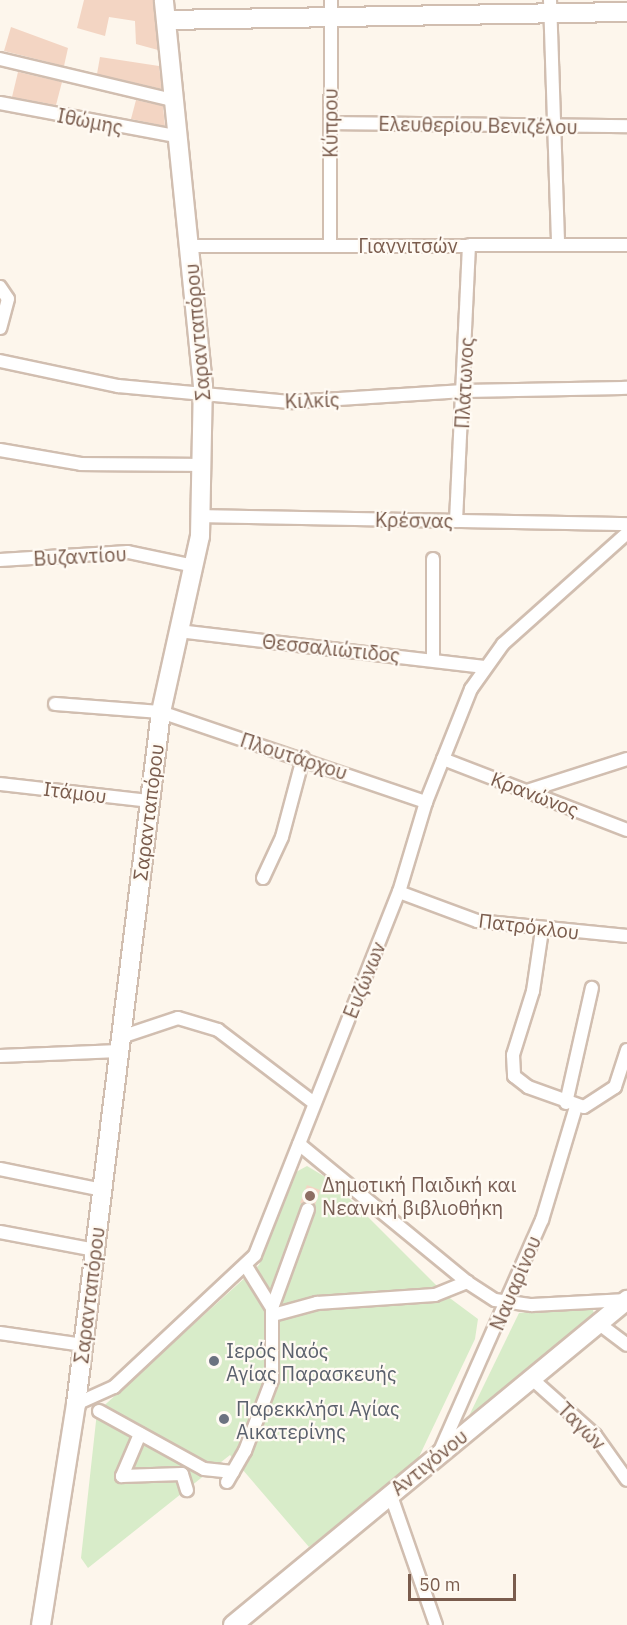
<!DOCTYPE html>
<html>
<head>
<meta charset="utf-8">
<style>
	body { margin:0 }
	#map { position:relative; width:627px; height:1625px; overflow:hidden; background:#fdf6ec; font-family:"IBM Plex Sans",sans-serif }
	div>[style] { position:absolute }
	.green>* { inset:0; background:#d8ecc9 }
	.building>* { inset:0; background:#f3d5c3 }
	.roads { filter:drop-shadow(2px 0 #d1beb0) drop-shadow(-2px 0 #d1beb0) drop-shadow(0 2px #d1beb0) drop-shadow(0 -2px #d1beb0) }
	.street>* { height:12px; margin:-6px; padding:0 6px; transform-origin:6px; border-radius:6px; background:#fff }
	.secondary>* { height:18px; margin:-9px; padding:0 9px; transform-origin:9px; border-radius:9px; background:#fff }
	.dots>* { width:16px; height:16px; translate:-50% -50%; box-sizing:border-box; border:3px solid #fffaf3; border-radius:50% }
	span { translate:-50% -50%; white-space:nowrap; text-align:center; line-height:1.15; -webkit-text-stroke:4.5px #fffaf3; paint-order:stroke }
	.street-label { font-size:20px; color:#7a5c4d }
	.education-label { font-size:20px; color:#785e54 }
	.left { translate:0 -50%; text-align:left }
	.worship-label { font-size:20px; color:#5b616d }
	.scale { position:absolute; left:408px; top:1574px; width:108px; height:27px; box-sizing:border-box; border:3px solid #7a5c4d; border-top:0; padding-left:8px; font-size:18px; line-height:21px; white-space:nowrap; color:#7a5c4d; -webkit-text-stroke:4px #fffaf3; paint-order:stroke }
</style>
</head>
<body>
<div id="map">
	<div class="green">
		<i style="clip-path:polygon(307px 1166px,332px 1181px,447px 1296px,478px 1319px,475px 1339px,417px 1461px,309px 1547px,230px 1455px,88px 1568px,81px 1558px,97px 1412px,259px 1265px,296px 1172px)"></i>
		<i style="clip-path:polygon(584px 1306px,593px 1310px,595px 1317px,466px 1422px,519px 1313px)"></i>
	</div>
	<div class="building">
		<i style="clip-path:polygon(84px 0,153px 0,158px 50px,136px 44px,135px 21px,109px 17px,105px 36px,77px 28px)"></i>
		<i style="clip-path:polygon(11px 27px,68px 48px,64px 66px,4px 51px)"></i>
		<i style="clip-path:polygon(100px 57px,159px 66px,162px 89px,97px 74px)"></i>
		<i style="clip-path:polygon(18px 72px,62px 82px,56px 105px,12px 97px)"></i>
		<i style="clip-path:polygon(136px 100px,163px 106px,165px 126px,131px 119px)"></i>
		<i style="clip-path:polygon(307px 1185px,320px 1190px,315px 1205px,300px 1203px)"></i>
	</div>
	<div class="roads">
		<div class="street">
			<i style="left:550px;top:0;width:245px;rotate:88.1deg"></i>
			<i style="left:0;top:59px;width:181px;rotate:13.4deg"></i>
			<i style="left:0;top:103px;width:183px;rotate:10.7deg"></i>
			<i style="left:330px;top:123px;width:297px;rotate:0.6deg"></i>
			<i style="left:330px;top:245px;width:245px;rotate:-89.8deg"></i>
			<i style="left:190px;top:246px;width:437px;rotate:-0.1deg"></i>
			<i style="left:0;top:287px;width:14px;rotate:56deg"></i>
			<i style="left:8px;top:299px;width:30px;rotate:105deg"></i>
			<i style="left:0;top:361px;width:121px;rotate:12deg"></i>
			<i style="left:118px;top:386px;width:175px;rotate:5.3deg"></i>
			<i style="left:292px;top:402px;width:172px;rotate:-3.7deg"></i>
			<i style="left:464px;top:391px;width:163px;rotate:-1.1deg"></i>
			<i style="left:0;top:450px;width:82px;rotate:9.8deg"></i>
			<i style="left:81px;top:464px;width:122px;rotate:0.5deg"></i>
			<i style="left:202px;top:516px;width:425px;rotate:1.1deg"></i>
			<i style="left:456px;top:521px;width:276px;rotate:-87.3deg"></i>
			<i style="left:0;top:560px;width:128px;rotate:-3.6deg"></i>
			<i style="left:128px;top:552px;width:67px;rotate:12deg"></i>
			<i style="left:178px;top:631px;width:309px;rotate:6.7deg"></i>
			<i style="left:433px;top:658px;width:99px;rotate:-90deg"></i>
			<i style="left:55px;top:704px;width:106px;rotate:4.3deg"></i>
			<i style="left:161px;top:712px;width:280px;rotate:18.8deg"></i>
			<i style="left:443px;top:759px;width:197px;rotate:21.1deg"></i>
			<i style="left:0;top:784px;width:150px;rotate:6.5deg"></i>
			<i style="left:527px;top:791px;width:105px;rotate:-17.7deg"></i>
			<i style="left:263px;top:878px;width:45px;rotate:-65.1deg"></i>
			<i style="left:282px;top:837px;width:82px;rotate:-75.1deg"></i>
			<i style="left:399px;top:892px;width:83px;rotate:20.4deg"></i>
			<i style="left:477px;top:921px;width:151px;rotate:5.7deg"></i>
			<i style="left:542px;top:930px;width:62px;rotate:98.4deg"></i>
			<i style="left:533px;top:991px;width:67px;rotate:107.4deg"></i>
			<i style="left:513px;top:1055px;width:21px;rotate:87deg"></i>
			<i style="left:514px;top:1076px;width:18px;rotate:38deg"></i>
			<i style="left:528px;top:1087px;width:59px;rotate:19.7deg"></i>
			<i style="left:584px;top:1107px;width:37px;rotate:-33deg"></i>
			<i style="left:615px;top:1087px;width:39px;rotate:-72deg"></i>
			<i style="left:121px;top:1037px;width:60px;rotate:-18.4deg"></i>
			<i style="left:178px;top:1018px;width:42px;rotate:16.7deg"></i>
			<i style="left:218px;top:1030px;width:121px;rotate:37.2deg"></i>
			<i style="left:0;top:1056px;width:119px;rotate:-2.4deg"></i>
			<i style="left:566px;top:1103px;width:118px;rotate:-77.3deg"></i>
			<i style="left:299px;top:1144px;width:217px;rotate:39.4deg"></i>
			<i style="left:467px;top:1282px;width:33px;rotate:33deg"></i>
			<i style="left:495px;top:1300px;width:37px;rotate:8deg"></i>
			<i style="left:532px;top:1305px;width:95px;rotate:-3deg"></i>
			<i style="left:0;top:1169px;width:104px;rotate:11.6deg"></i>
			<i style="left:0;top:1232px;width:97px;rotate:10.7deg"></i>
			<i style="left:272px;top:1308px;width:105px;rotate:-70deg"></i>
			<i style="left:273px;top:1315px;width:46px;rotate:-15.3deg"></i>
			<i style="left:317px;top:1303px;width:118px;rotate:-3.9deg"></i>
			<i style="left:435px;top:1295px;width:35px;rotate:-22deg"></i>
			<i style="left:598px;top:1323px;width:36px;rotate:37deg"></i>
			<i style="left:0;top:1333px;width:84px;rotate:8.2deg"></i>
			<i style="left:531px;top:1378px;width:86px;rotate:41.7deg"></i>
			<i style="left:595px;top:1435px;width:55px;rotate:54.6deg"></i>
			<i style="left:76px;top:1404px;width:42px;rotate:-24.1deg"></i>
			<i style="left:114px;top:1387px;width:193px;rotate:-43.1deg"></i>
			<i style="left:255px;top:1255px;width:391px;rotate:-68.4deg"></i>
			<i style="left:399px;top:892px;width:94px;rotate:-73.3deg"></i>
			<i style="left:426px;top:802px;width:122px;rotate:-68.3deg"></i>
			<i style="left:471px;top:689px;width:55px;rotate:-54.6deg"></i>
			<i style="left:503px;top:644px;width:166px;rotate:-41.8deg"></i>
			<i style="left:99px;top:1411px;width:120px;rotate:28.9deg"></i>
			<i style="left:204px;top:1469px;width:29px;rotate:6deg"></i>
			<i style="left:140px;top:1434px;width:46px;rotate:113.2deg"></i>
			<i style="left:122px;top:1476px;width:60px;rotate:-1.9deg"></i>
			<i style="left:182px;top:1474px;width:17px;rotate:73deg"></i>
			<i style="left:440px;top:1451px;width:253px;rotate:-66.2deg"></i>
			<i style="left:542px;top:1220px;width:118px;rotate:-73.3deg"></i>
			<i style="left:227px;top:1482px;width:36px;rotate:-60deg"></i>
			<i style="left:245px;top:1451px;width:76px;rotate:-69.2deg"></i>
			<i style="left:272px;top:1380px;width:72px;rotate:-90deg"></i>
			<i style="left:272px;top:1308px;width:49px;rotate:-121.8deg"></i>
			<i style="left:390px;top:1493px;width:140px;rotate:70.8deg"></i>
		</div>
		<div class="secondary">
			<i style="left:166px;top:20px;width:461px;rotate:-1deg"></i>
			<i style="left:41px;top:1625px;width:224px;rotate:-81deg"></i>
			<i style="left:76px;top:1404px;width:697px;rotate:-83deg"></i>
			<i style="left:161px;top:712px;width:180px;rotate:-77.5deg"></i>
			<i style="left:200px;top:536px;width:150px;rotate:-88.9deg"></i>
			<i style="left:203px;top:386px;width:388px;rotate:-95.8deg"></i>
			<i style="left:233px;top:1625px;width:511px;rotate:-39.52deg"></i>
		</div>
	</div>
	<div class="dots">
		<i style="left:310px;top:1196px;background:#8d6e63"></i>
		<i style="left:214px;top:1361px;background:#6b7280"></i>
		<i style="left:224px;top:1419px;background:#6b7280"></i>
	</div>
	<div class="street-label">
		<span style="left:90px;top:121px;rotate:11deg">Ιθώμης</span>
		<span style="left:330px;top:123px;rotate:-90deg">Κύπρου</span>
		<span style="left:478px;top:125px;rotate:1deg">Ελευθερίου Βενιζέλου</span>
		<span style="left:408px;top:245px">Γιαννιτσών</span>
		<span style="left:197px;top:332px;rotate:-95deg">Σαρανταπόρου</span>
		<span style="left:464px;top:383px;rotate:-87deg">Πλάτωνος</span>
		<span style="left:312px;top:400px;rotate:-2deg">Κιλκίς</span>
		<span style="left:414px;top:520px;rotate:1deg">Κρέσνας</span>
		<span style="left:80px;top:556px;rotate:-3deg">Βυζαντίου</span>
		<span style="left:331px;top:648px;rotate:6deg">Θεσσαλιώτιδος</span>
		<span style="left:294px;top:756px;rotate:18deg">Πλουτάρχου</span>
		<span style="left:75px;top:792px;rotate:7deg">Ιτάμου</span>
		<span style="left:535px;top:794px;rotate:21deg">Κρανώνος</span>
		<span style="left:148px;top:812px;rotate:-83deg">Σαρανταπόρου</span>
		<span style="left:529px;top:926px;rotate:7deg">Πατρόκλου</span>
		<span style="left:364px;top:980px;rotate:-68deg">Ευζώνων</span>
		<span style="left:515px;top:1283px;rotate:-67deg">Ναυαρίνου</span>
		<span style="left:89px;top:1295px;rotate:-83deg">Σαρανταπόρου</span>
		<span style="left:582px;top:1426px;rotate:45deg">Ταγών</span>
		<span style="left:429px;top:1462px;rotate:-39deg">Αντιγόνου</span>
	</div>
	<div class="education-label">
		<span class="left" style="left:322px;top:1196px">Δημοτική Παιδική και<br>Νεανική βιβλιοθήκη</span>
	</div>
	<div class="worship-label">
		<span class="left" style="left:226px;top:1362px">Ιερός Ναός<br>Αγίας Παρασκευής</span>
		<span class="left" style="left:236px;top:1420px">Παρεκκλήσι Αγίας<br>Αικατερίνης</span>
	</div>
	<div class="scale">50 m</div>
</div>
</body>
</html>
